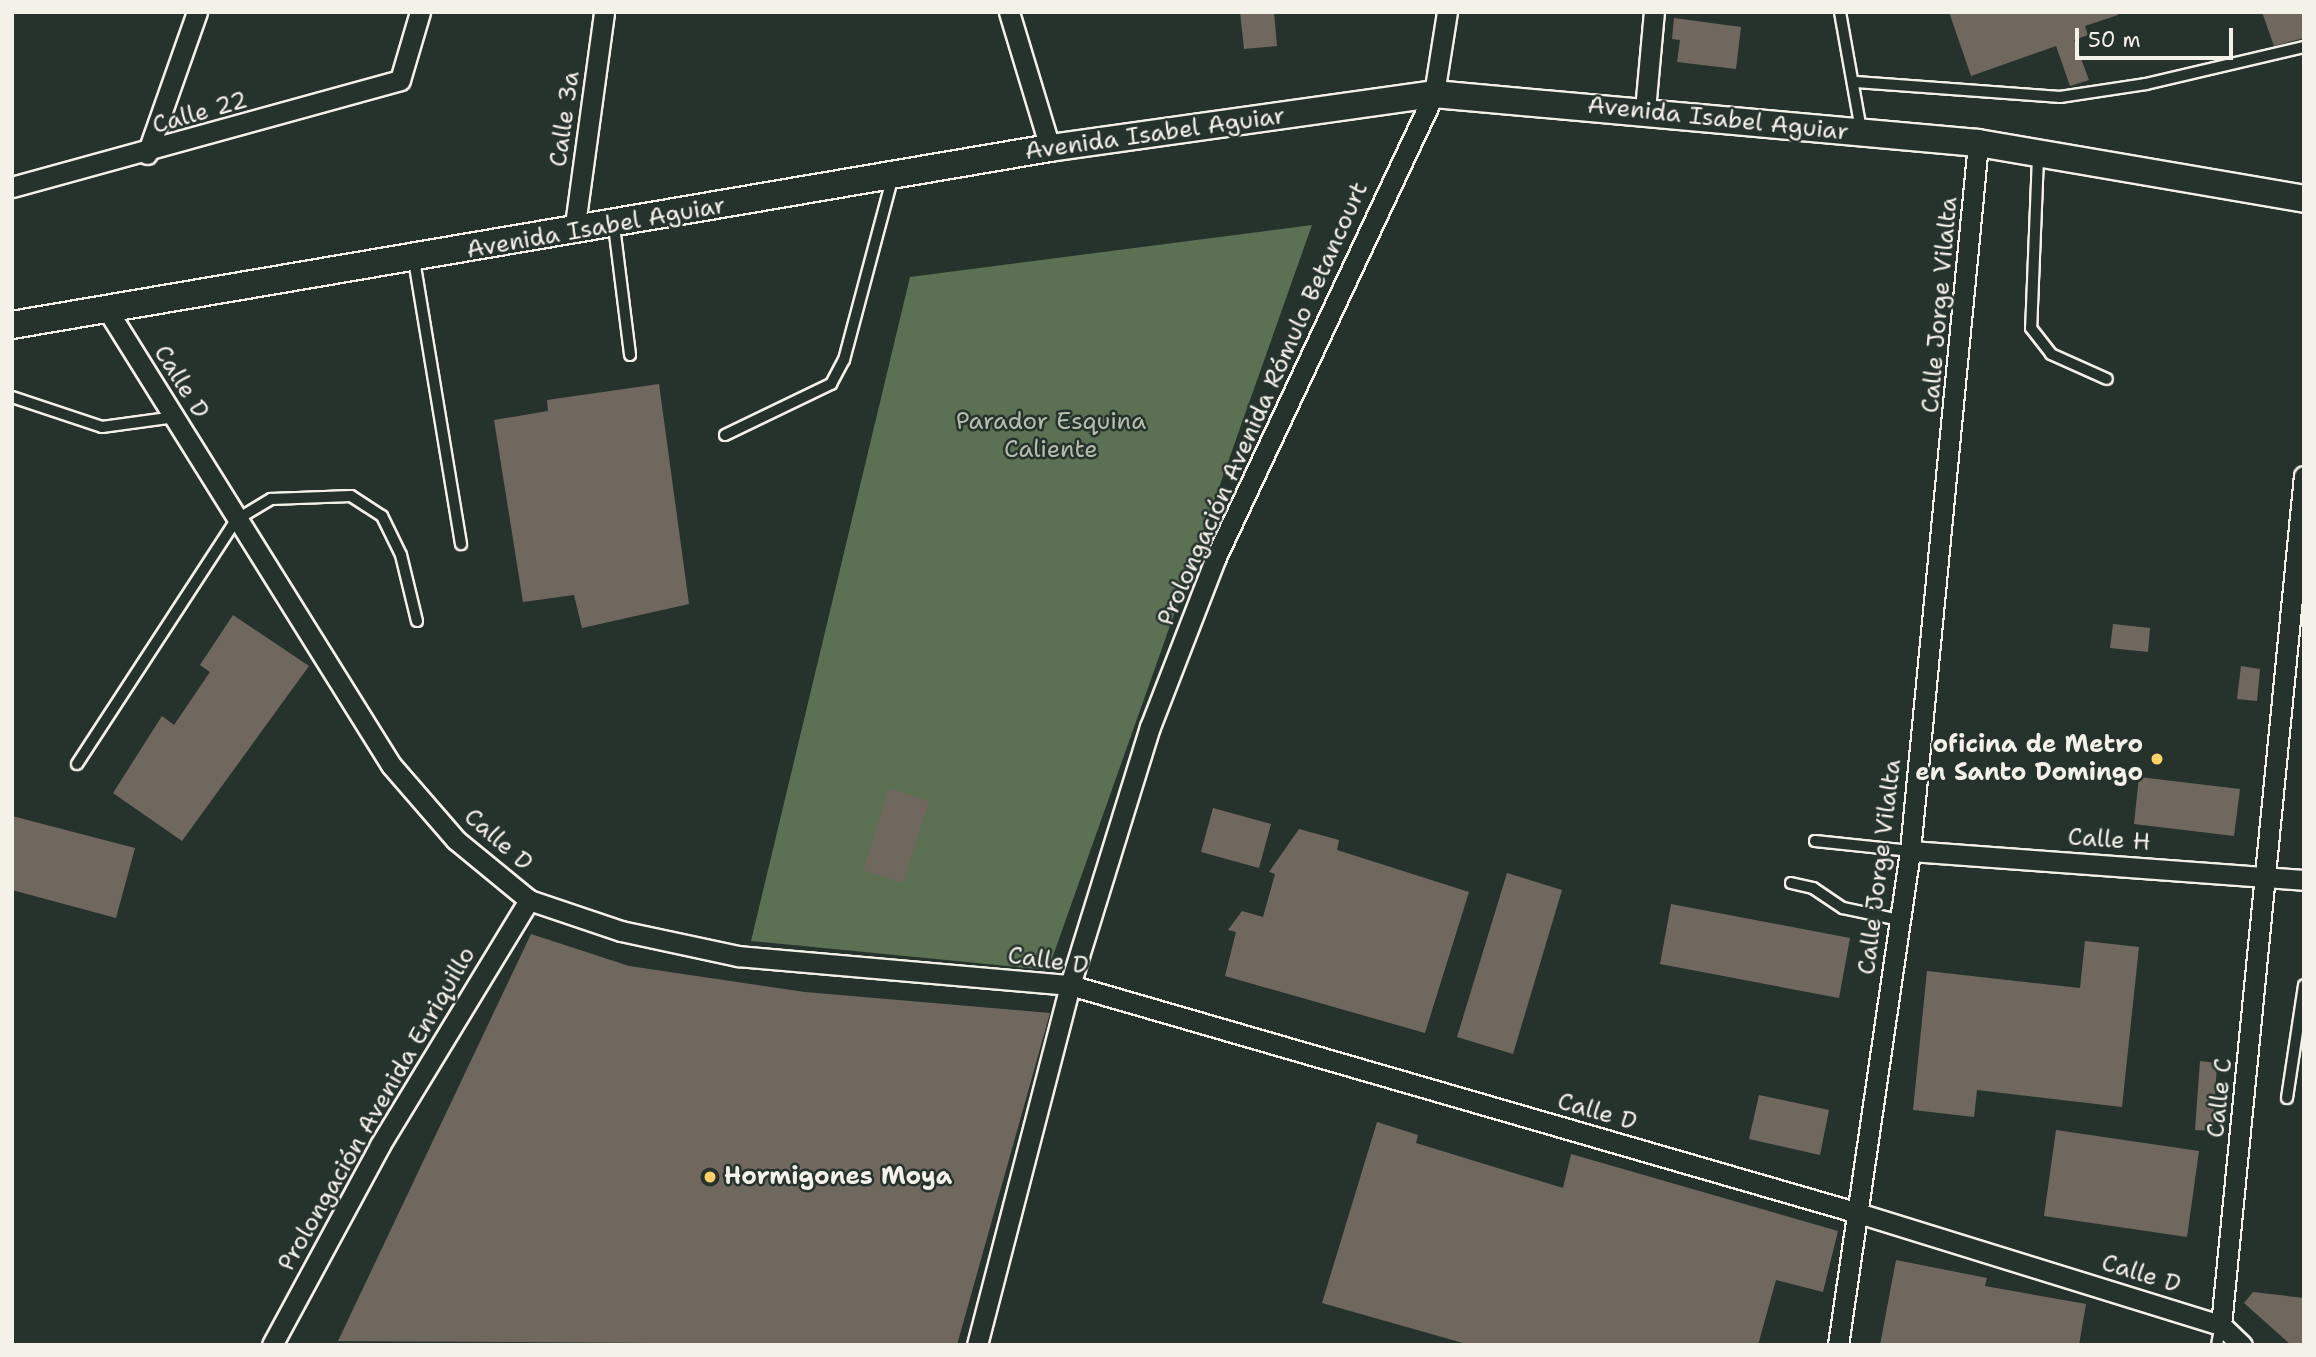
<!DOCTYPE html>
<html>
<head>
<meta charset="utf-8">
<style>
	body { margin:0 }
	#map { position:relative; width:2316px; height:1357px; overflow:hidden; background:#26332d; font-family:"Shantell Sans",sans-serif }
	div>[style] { position:absolute }
	.green>* { inset:0; background:#5c7053 }
	.building>* { inset:0; background:#70685f }
	.roads { filter:drop-shadow(2px 0 #f4f1e8) drop-shadow(-2px 0 #f4f1e8) drop-shadow(0 2px #f4f1e8) drop-shadow(0 -2px #f4f1e8) }
	.lane>* { height:10px; margin:-5px; padding:0 5px; transform-origin:5px; border-radius:5px; background:#26332d }
	.street>* { height:19px; margin:-9.5px; padding:0 9.5px; transform-origin:9.5px; border-radius:9.5px; background:#26332d }
	.secondary>* { height:26px; margin:-13px; padding:0 13px; transform-origin:13px; border-radius:13px; background:#26332d }
	.dots>* { width:19px; height:19px; translate:-50% -50%; box-sizing:border-box; border:4px solid #26332d; border-radius:50% }
	span { translate:-50% -50%; white-space:nowrap; text-align:center; line-height:1.15; -webkit-text-stroke:5px #26332d; paint-order:stroke }
	.street-label { font-size:24px; color:#f4f1e8 }
	.park-label { font-size:24px; color:#b7bdac }
	.poi-label { font-size:24px; color:#f4f1e8; font-weight:700 }
	.right { translate:-100% -50%; text-align:right }
	.left { translate:0 -50%; text-align:left }
	.frame { position:absolute; inset:0; border:14px solid #f4f1e8; pointer-events:none }
	.scale { position:absolute; left:2075px; top:28px; width:158px; height:32px; box-sizing:border-box; border:4px solid #f4f1e8; border-top:0; padding-left:9px; font-size:21px; line-height:24px; white-space:nowrap; color:#f4f1e8; -webkit-text-stroke:5px #26332d; paint-order:stroke }
</style>
</head>
<body>
<div id="map">
	<div class="green">
		<i style="clip-path:polygon(1312px 225px,1048px 970px,751px 941px,910px 277px)"></i>
	</div>
	<div class="building">
		<i style="clip-path:polygon(1240px 12px,1274px 12px,1277px 46px,1244px 49px)"></i>
		<i style="clip-path:polygon(1949px 12px,2117px 12px,2118px 15px,2085px 26px,2088px 35px,2074px 40px,2089px 80px,2070px 86px,2056px 46px,1971px 76px)"></i>
		<i style="clip-path:polygon(2262px 12px,2304px 12px,2304px 38px,2274px 46px)"></i>
		<i style="clip-path:polygon(1674px 18px,1741px 27px,1736px 69px,1677px 62px,1680px 40px,1672px 39px)"></i>
		<i style="clip-path:polygon(659px 384px,689px 604px,582px 628px,574px 595px,523px 602px,494px 420px,548px 411px,547px 400px)"></i>
		<i style="clip-path:polygon(233px 615px,309px 666px,182px 841px,113px 793px,162px 716px,174px 725px,210px 672px,200px 665px)"></i>
		<i style="clip-path:polygon(2113px 624px,2150px 628px,2148px 652px,2110px 648px)"></i>
		<i style="clip-path:polygon(2241px 666px,2260px 669px,2257px 701px,2237px 699px)"></i>
		<i style="clip-path:polygon(2139px 777px,2240px 789px,2234px 836px,2134px 824px)"></i>
		<i style="clip-path:polygon(889px 788px,929px 801px,903px 883px,863px 870px)"></i>
		<i style="clip-path:polygon(1213px 808px,1271px 824px,1259px 868px,1201px 852px)"></i>
		<i style="clip-path:polygon(12px 816px,135px 848px,116px 918px,12px 890px)"></i>
		<i style="clip-path:polygon(1299px 829px,1339px 840px,1337px 850px,1469px 892px,1425px 1033px,1225px 976px,1236px 932px,1228px 930px,1242px 911px,1263px 917px,1275px 874px,1269px 872px)"></i>
		<i style="clip-path:polygon(1507px 873px,1562px 890px,1513px 1054px,1457px 1037px)"></i>
		<i style="clip-path:polygon(1671px 904px,1850px 938px,1839px 998px,1660px 964px)"></i>
		<i style="clip-path:polygon(531px 934px,629px 966px,805px 992px,1050px 1013px,957px 1345px,338px 1341px)"></i>
		<i style="clip-path:polygon(2085px 941px,2139px 947px,2122px 1107px,1977px 1090px,1974px 1117px,1913px 1110px,1927px 971px,2080px 988px)"></i>
		<i style="clip-path:polygon(2200px 1061px,2217px 1063px,2213px 1131px,2195px 1130px)"></i>
		<i style="clip-path:polygon(1759px 1095px,1829px 1110px,1820px 1155px,1749px 1139px)"></i>
		<i style="clip-path:polygon(1377px 1122px,1418px 1135px,1416px 1143px,1563px 1188px,1571px 1154px,1838px 1231px,1823px 1292px,1776px 1280px,1758px 1345px,1470px 1345px,1322px 1303px)"></i>
		<i style="clip-path:polygon(2056px 1130px,2199px 1151px,2187px 1237px,2044px 1216px)"></i>
		<i style="clip-path:polygon(1896px 1260px,1987px 1278px,1985px 1286px,2086px 1304px,2079px 1345px,1880px 1345px)"></i>
		<i style="clip-path:polygon(2253px 1292px,2304px 1298px,2304px 1345px,2291px 1345px,2244px 1303px)"></i>
	</div>
	<div class="roads">
		<div class="lane">
			<i style="left:1840px;top:12px;width:120px;rotate:79.9deg"></i>
			<i style="left:1856px;top:82px;width:205px;rotate:4.2deg"></i>
			<i style="left:2060px;top:97px;width:87px;rotate:-8.6deg"></i>
			<i style="left:2146px;top:84px;width:162px;rotate:-13.2deg"></i>
			<i style="left:2038px;top:157px;width:171px;rotate:92.3deg"></i>
			<i style="left:2031px;top:328px;width:33px;rotate:52deg"></i>
			<i style="left:2051px;top:354px;width:61px;rotate:24.1deg"></i>
			<i style="left:614px;top:226px;width:130px;rotate:82.9deg"></i>
			<i style="left:414px;top:260px;width:288px;rotate:80.6deg"></i>
			<i style="left:12px;top:397px;width:95px;rotate:18.4deg"></i>
			<i style="left:102px;top:427px;width:74px;rotate:-7.8deg"></i>
			<i style="left:725px;top:435px;width:118px;rotate:-25.7deg"></i>
			<i style="left:831px;top:384px;width:27px;rotate:-62deg"></i>
			<i style="left:844px;top:360px;width:190px;rotate:-75.1deg"></i>
			<i style="left:77px;top:764px;width:291px;rotate:-56.9deg"></i>
			<i style="left:236px;top:520px;width:41px;rotate:-31deg"></i>
			<i style="left:271px;top:499px;width:80px;rotate:-2.1deg"></i>
			<i style="left:351px;top:496px;width:37px;rotate:33deg"></i>
			<i style="left:382px;top:516px;width:43px;rotate:64deg"></i>
			<i style="left:401px;top:555px;width:68px;rotate:76.4deg"></i>
			<i style="left:1815px;top:841px;width:96px;rotate:6deg"></i>
			<i style="left:1791px;top:883px;width:23px;rotate:13deg"></i>
			<i style="left:1813px;top:888px;width:36px;rotate:34deg"></i>
			<i style="left:1843px;top:908px;width:57px;rotate:12.1deg"></i>
			<i style="left:2287px;top:1098px;width:114px;rotate:-81.4deg"></i>
			<i style="left:2217px;top:1345px;width:20px;rotate:-79deg"></i>
		</div>
		<div class="street">
			<i style="left:1009px;top:12px;width:142px;rotate:73.2deg"></i>
			<i style="left:1645px;top:110px;width:98px;rotate:-84.8deg"></i>
			<i style="left:147px;top:154px;width:151px;rotate:-70.6deg"></i>
			<i style="left:12px;top:187px;width:402px;rotate:-15.4deg"></i>
			<i style="left:400px;top:80px;width:71px;rotate:-73.6deg"></i>
			<i style="left:574px;top:232px;width:222px;rotate:-82.2deg"></i>
			<i style="left:108px;top:311px;width:535px;rotate:58.06deg"></i>
			<i style="left:391px;top:765px;width:99px;rotate:49.1deg"></i>
			<i style="left:456px;top:840px;width:94px;rotate:39.4deg"></i>
			<i style="left:529px;top:900px;width:97px;rotate:18.6deg"></i>
			<i style="left:621px;top:931px;width:120px;rotate:12.1deg"></i>
			<i style="left:738px;top:956px;width:333px;rotate:5deg"></i>
			<i style="left:1070px;top:985px;width:817px;rotate:16.13deg"></i>
			<i style="left:1855px;top:1212px;width:383px;rotate:17.2deg"></i>
			<i style="left:2221px;top:1325px;width:29px;rotate:44deg"></i>
			<i style="left:1910px;top:851px;width:395px;rotate:4.2deg"></i>
			<i style="left:2221px;top:1325px;width:853px;rotate:-84.42deg"></i>
			<i style="left:272px;top:1345px;width:227px;rotate:-61.6deg"></i>
			<i style="left:380px;top:1145px;width:287px;rotate:-58.7deg"></i>
			<i style="left:977px;top:1345px;width:372px;rotate:-75.5deg"></i>
			<i style="left:1070px;top:985px;width:270px;rotate:-72.8deg"></i>
			<i style="left:1150px;top:727px;width:180px;rotate:-68.8deg"></i>
			<i style="left:1215px;top:559px;width:514px;rotate:-64.78deg"></i>
			<i style="left:1434px;top:94px;width:83px;rotate:-81deg"></i>
			<i style="left:1838px;top:1345px;width:499px;rotate:-81.7deg"></i>
			<i style="left:1910px;top:851px;width:711px;rotate:-84.51deg"></i>
		</div>
		<div class="secondary">
			<i style="left:12px;top:325px;width:1053px;rotate:-9.68deg"></i>
			<i style="left:1050px;top:148px;width:388px;rotate:-8deg"></i>
			<i style="left:1434px;top:94px;width:546px;rotate:5.15deg"></i>
			<i style="left:1978px;top:143px;width:331px;rotate:9.7deg"></i>
		</div>
	</div>
	<div class="dots">
		<i style="left:2157px;top:759px;background:#ffd166"></i>
		<i style="left:710px;top:1177px;background:#ffd166"></i>
	</div>
	<div class="street-label">
		<span style="left:200px;top:113px;rotate:-16deg">Calle 22</span>
		<span style="left:565px;top:119px;rotate:-82deg">Calle 3a</span>
		<span style="left:1718px;top:119px;rotate:6deg">Avenida Isabel Aguiar</span>
		<span style="left:1155px;top:134px;rotate:-8deg">Avenida Isabel Aguiar</span>
		<span style="left:596px;top:228px;rotate:-10deg">Avenida Isabel Aguiar</span>
		<span style="left:1940px;top:305px;rotate:-85deg">Calle Jorge Vilalta</span>
		<span style="left:181px;top:382px;rotate:58deg">Calle D</span>
		<span style="left:1263px;top:404px;rotate:-66deg">Prolongación Avenida Rómulo Betancourt</span>
		<span style="left:498px;top:840px;rotate:41deg">Calle D</span>
		<span style="left:2109px;top:840px;rotate:4deg">Calle H</span>
		<span style="left:1880px;top:867px;rotate:-83deg">Calle Jorge Vilalta</span>
		<span style="left:1048px;top:961px;rotate:8deg">Calle D</span>
		<span style="left:2220px;top:1098px;rotate:-84deg">Calle C</span>
		<span style="left:377px;top:1109px;rotate:-60deg">Prolongación Avenida Enriquillo</span>
		<span style="left:1597px;top:1112px;rotate:16deg">Calle D</span>
		<span style="left:2141px;top:1274px;rotate:17deg">Calle D</span>
	</div>
	<div class="park-label">
		<span style="left:1051px;top:436px">Parador Esquina<br>Caliente</span>
	</div>
	<div class="poi-label">
		<span class="right" style="left:2143px;top:759px">oficina de Metro<br>en Santo Domingo</span>
		<span class="left" style="left:724px;top:1177px">Hormigones Moya</span>
	</div>
	<div class="frame"></div>
	<div class="scale">50 m</div>
</div>
</body>
</html>
